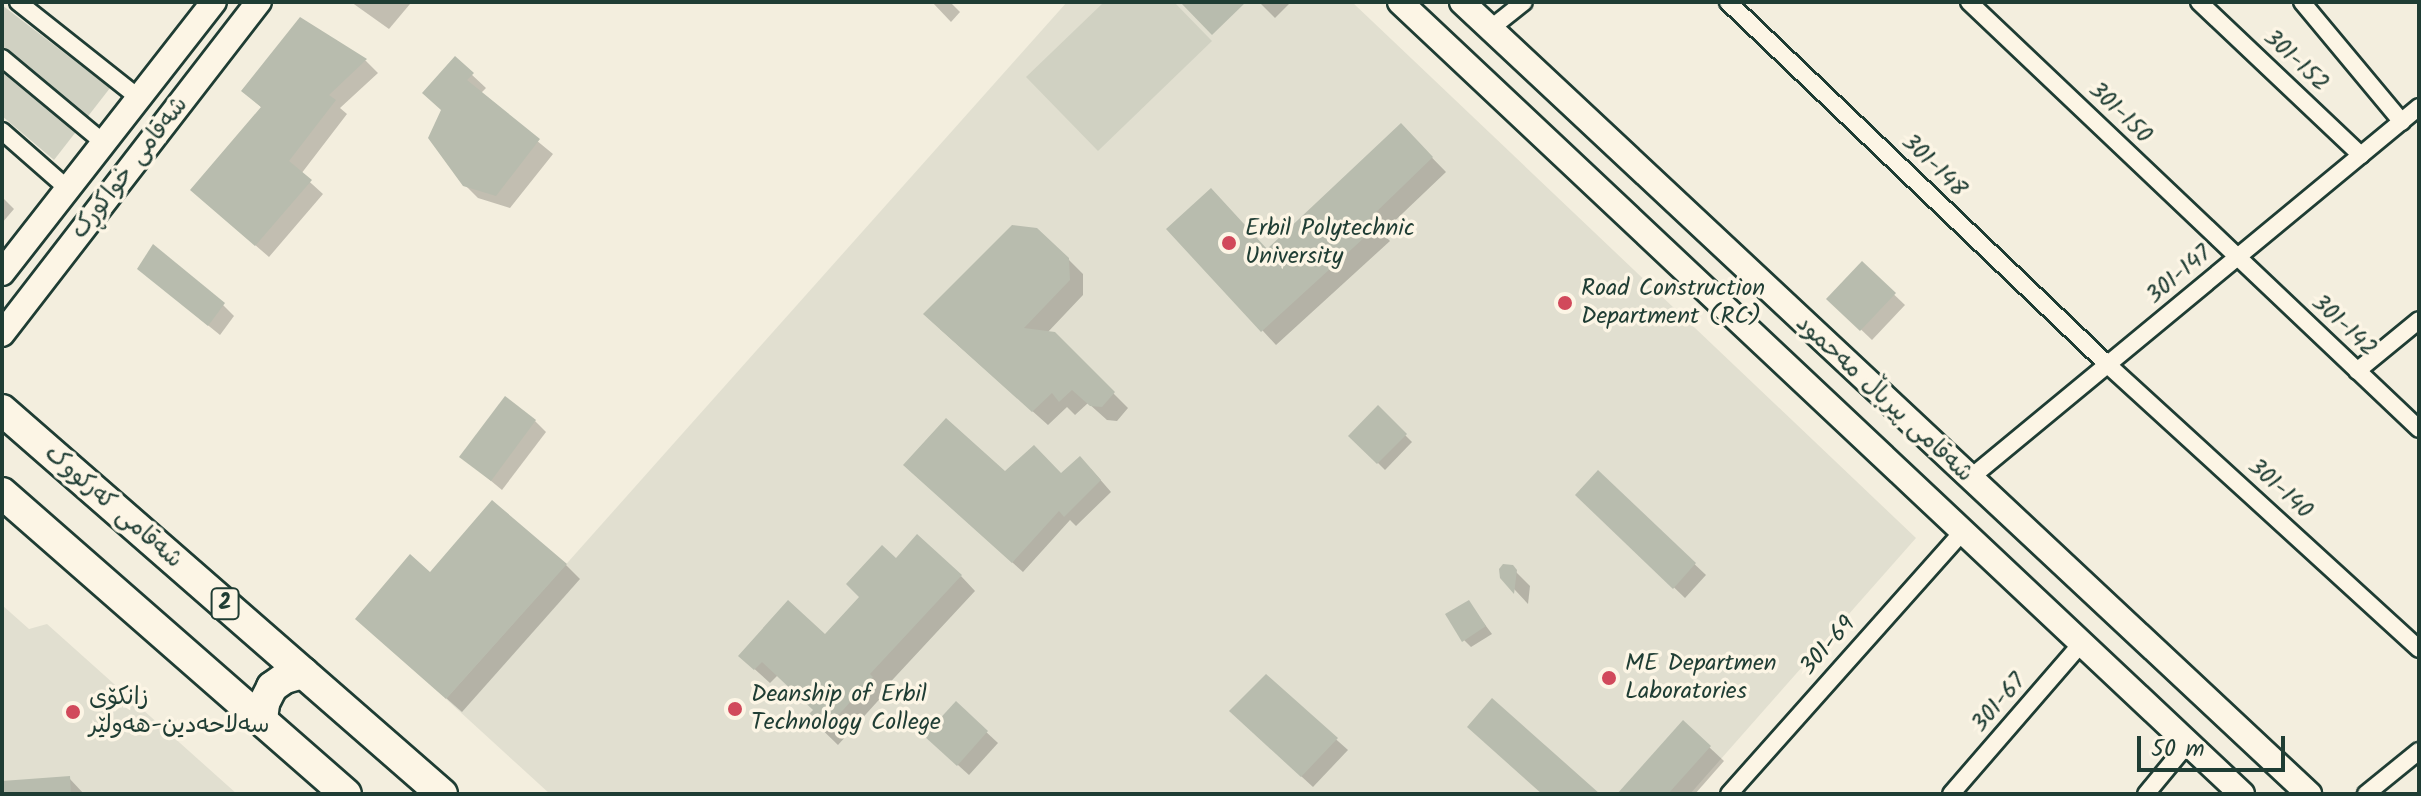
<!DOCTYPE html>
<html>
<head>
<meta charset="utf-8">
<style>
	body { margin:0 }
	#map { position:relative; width:2421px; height:796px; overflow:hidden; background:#f3eede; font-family:Kalam,"Playpen Sans Arabic",sans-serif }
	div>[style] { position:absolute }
	.built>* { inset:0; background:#e1dfd0 }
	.green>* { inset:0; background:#d0d1c2 }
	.shadow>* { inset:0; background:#0003 }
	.building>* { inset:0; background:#b8bcae }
	.roads { filter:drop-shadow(2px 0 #1f3d34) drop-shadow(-2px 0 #1f3d34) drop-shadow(0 2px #1f3d34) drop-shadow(0 -2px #1f3d34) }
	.street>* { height:16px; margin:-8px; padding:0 8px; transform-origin:8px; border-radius:8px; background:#fcf5e5 }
	.secondary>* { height:24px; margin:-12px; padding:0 12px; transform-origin:12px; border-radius:12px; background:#fcf5e5 }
	.highway>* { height:30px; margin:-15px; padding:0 15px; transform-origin:15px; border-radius:15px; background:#fcf5e5 }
	.dots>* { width:22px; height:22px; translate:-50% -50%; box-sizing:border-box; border:4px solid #fcf5e5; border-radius:50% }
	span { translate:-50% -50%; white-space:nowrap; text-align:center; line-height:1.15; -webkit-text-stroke:7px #fcf5e5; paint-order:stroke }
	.shield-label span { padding:2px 6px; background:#fcf5e5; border:2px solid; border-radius:6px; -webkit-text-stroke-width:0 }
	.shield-label { font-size:22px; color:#1f3d34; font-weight:700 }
	.street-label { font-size:24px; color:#1f3d34 }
	.poi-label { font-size:24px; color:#1f3d34 }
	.left { translate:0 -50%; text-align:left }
	.frame { position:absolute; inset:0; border:4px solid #1f3d34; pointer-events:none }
	.scale { position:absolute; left:2137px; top:736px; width:148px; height:36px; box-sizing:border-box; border:4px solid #1f3d34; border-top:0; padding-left:10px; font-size:24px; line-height:28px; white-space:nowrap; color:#1f3d34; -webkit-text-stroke:6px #fcf5e5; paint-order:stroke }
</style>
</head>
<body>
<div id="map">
	<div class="built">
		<i style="clip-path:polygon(1067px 2px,1352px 2px,1916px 538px,1690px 794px,550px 794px,446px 699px)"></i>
		<i style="clip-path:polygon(2px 605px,29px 629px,47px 624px,237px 794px,2px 794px)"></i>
	</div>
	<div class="green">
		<i style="clip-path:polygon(1104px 2px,1174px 2px,1212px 41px,1098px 151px,1026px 77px)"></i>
		<i style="clip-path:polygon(2px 5px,110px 88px,54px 160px,2px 116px)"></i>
	</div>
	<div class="shadow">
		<i style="clip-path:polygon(351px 2px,409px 2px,410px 4px,389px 29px)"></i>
		<i style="clip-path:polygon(932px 2px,950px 2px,960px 12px,951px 22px)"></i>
		<i style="clip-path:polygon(1259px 2px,1287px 2px,1289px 4px,1275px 18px)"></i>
		<i style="clip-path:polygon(300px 20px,366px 61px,378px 73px,340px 108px,347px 114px,301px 174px,323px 194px,269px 257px,206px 202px,263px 109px,244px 91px)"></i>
		<i style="clip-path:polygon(455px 59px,486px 88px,480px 94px,553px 154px,510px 208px,478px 198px,464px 184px,443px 110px)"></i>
		<i style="clip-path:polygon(1401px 126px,1446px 172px,1382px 233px,1390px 241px,1276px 345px,1169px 229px,1268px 251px)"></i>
		<i style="clip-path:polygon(2px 197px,14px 209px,2px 223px)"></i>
		<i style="clip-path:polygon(1068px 259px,1083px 274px,1083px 295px,1047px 333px,1054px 334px,1128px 408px,1117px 421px,1107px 420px,1088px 403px,1075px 415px,1067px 407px,1048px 425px,940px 329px)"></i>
		<i style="clip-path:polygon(1862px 264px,1905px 305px,1872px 340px,1829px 299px)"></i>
		<i style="clip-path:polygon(151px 279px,223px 305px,234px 316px,220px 335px)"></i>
		<i style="clip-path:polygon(1378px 408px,1412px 442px,1385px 470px,1351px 436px)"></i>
		<i style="clip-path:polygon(535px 421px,546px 432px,502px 490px,461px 456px)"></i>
		<i style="clip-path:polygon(1091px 469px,1111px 492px,1076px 526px,1070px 520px,1023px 572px,916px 475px,1061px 476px)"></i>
		<i style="clip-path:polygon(1598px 473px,1706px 575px,1685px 598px,1578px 495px)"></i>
		<i style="clip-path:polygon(566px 565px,580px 579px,462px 712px,372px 633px,430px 575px)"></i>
		<i style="clip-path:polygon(1515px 571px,1530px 586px,1528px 604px,1501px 575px)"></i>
		<i style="clip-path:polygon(961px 576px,975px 591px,883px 690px,886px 692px,838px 745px,809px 717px,815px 710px,778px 675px,770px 683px,740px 656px,826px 636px)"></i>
		<i style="clip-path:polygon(1468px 602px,1492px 634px,1471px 647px,1464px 640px)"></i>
		<i style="clip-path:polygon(1266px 677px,1348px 750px,1313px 787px,1242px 722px)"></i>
		<i style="clip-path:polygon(956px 704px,998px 743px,969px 775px,938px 747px)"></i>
		<i style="clip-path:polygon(1709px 747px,1724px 761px,1695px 794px,1620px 794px)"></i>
		<i style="clip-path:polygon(69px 778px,84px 794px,13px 794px)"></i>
	</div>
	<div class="building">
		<i style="clip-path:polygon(1180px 2px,1246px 2px,1212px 35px)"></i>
		<i style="clip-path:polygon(300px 17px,367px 59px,329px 95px,336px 100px,289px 161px,312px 180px,255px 246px,190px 190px,261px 107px,241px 91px)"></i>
		<i style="clip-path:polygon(455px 56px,474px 73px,467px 80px,540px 139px,496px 196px,463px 186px,428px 138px,441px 110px,422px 93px)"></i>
		<i style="clip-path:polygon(1401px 123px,1433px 157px,1370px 218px,1377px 226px,1261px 332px,1166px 229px,1211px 188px,1267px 249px)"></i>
		<i style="clip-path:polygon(1012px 225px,1037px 228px,1069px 258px,1070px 280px,1024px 328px,1055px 332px,1115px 392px,1102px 407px,1090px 406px,1072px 390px,1059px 402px,1052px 393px,1032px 412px,923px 314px)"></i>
		<i style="clip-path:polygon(153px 244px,225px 303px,208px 326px,137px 269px)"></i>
		<i style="clip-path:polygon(1862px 261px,1896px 293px,1860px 331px,1826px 299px)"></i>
		<i style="clip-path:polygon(505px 396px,536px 420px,491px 481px,459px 457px)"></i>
		<i style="clip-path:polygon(1378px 405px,1407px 434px,1377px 464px,1348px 436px)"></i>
		<i style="clip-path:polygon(946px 418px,1005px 471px,1034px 445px,1061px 473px,1080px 456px,1101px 480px,1064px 517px,1059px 511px,1012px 563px,903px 465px)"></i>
		<i style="clip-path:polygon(1598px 470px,1696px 563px,1673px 589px,1575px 495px)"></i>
		<i style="clip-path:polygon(492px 500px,567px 564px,446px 699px,355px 619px,410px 554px,430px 572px)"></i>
		<i style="clip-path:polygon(917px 534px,962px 575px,870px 674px,873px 677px,823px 732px,806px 717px,813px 710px,762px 662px,754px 670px,738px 656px,788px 600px,825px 634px,859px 597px,846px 584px,882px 545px,896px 558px)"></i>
		<i style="clip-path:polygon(1503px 564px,1513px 565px,1517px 570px,1514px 594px,1500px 578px,1499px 569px)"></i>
		<i style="clip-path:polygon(1469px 600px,1486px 626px,1462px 642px,1445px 614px)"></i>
		<i style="clip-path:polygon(1266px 674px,1338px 738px,1301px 777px,1229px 711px)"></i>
		<i style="clip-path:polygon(1492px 698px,1600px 794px,1542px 794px,1467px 727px)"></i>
		<i style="clip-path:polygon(956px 701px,988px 731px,957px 766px,924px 736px)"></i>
		<i style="clip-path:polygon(1683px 720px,1711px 746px,1668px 794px,1617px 794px)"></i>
		<i style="clip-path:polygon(70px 776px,71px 794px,2px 794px,2px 781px)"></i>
	</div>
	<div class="roads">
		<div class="street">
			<i style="left:18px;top:2px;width:154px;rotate:38.4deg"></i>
			<i style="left:1728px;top:2px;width:526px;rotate:43.69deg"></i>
			<i style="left:2108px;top:365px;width:421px;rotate:42.4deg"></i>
			<i style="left:1969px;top:2px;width:620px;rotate:43.5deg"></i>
			<i style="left:2199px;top:2px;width:223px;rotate:43.4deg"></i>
			<i style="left:2302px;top:2px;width:156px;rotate:50.2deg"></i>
			<i style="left:1490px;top:29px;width:43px;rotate:-38.5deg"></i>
			<i style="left:2px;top:58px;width:133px;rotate:39.8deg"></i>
			<i style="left:2px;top:131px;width:88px;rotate:41.3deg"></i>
			<i style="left:2357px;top:371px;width:80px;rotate:-39.4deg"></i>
			<i style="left:1969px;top:479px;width:584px;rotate:-39.58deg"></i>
			<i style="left:1729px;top:794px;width:352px;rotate:-48.3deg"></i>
			<i style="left:1951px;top:794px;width:200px;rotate:-49.1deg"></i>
			<i style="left:2146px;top:794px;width:66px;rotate:-50.5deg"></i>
			<i style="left:2366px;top:794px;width:68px;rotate:-39.1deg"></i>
		</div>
		<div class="secondary">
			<i style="left:1400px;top:2px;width:1156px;rotate:43.25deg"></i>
			<i style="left:1462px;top:2px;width:1160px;rotate:43.08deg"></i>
			<i style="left:2px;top:273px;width:344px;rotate:-52deg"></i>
			<i style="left:2px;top:334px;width:420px;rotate:-52.3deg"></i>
		</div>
		<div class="highway">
			<i style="left:2px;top:410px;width:584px;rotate:41.11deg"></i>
			<i style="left:2px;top:493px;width:457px;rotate:41.2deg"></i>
			<i style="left:262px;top:720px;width:17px;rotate:-83deg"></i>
			<i style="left:264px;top:703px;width:18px;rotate:-63deg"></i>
			<i style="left:272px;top:687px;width:16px;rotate:-35deg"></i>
			<i style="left:285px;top:678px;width:19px;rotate:-16deg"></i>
		</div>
	</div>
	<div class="dots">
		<i style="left:1229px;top:243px;background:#d1495b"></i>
		<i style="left:1565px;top:303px;background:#d1495b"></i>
		<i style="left:1609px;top:678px;background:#d1495b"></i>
		<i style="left:735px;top:709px;background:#d1495b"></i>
		<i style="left:73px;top:712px;background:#d1495b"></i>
	</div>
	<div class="shield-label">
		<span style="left:225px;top:604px">2</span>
	</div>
	<div class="street-label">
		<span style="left:2296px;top:61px;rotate:43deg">301-152</span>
		<span style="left:2120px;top:113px;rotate:44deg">301-150</span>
		<span style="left:1934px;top:166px;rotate:44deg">301-148</span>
		<span style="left:130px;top:168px;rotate:-52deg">شەقامی خواکوڕک</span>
		<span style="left:2179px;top:275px;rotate:-40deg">301-147</span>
		<span style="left:2344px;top:326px;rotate:43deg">301-142</span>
		<span style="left:1884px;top:399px;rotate:43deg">شەقامی پیرباڵ مەحمود</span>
		<span style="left:2280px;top:489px;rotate:42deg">301-140</span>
		<span style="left:113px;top:507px;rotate:41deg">شەقامی کەرکووک</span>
		<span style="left:1828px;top:646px;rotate:-48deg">301-69</span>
		<span style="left:1999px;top:703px;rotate:-49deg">301-67</span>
	</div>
	<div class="poi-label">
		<span class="left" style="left:1245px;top:243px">Erbil Polytechnic<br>University</span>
		<span class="left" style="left:1581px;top:303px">Road Construction<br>Department (RC)</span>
		<span class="left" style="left:1625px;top:678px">ME Departmen<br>Laboratories</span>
		<span class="left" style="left:751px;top:709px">Deanship of Erbil<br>Technology College</span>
		<span class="left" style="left:89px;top:712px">زانکۆی<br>سەلاحەدین-هەولێر</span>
	</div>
	<div class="frame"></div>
	<div class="scale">50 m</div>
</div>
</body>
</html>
